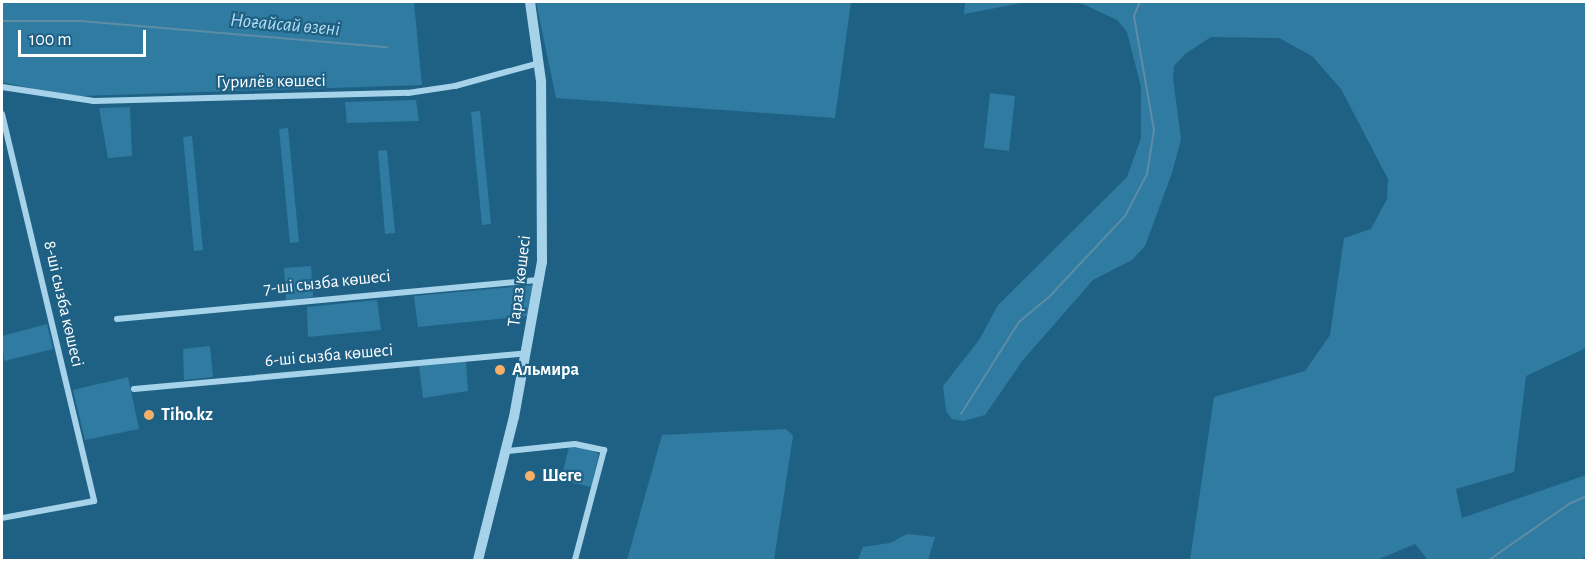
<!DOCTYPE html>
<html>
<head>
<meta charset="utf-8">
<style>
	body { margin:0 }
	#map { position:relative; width:1588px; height:562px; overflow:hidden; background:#1f6185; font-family:"Alegreya Sans",sans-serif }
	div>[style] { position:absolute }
	.green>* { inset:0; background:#307ba1 }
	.stream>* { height:2px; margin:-1px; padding:0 1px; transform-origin:1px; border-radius:1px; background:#5d8ca4 }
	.minor>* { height:6px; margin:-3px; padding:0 3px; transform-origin:3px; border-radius:3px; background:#a7d3ea }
	.tertiary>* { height:10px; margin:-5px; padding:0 5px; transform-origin:5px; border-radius:5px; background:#a7d3ea }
	.dots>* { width:16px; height:16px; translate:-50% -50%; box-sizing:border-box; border:3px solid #1f6185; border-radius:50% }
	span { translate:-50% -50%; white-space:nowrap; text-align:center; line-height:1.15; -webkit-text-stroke:4.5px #1f6185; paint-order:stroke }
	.street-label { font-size:18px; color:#fff }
	.poi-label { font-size:18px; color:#fff; font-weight:700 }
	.left { translate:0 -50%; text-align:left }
	.water-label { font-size:20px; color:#b3ddf1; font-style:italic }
	.frame { position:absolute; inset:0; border:3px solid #fff; pointer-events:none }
	.scale { position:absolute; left:18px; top:30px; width:128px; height:27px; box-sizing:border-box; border:3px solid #fff; border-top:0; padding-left:8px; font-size:18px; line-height:21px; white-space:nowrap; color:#fff; -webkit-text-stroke:4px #1f6185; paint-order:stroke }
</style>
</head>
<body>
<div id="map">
	<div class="green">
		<i style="clip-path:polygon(2px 2px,420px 2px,414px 3px,422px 85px,80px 96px,53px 93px,2px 82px)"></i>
		<i style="clip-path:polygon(536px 2px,851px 2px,835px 118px,556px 98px)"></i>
		<i style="clip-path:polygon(965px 2px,1027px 2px,964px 14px)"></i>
		<i style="clip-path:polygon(1069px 2px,1586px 2px,1586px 348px,1526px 376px,1514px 472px,1456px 489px,1462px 518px,1586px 475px,1586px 557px,1578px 560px,1428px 560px,1415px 544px,1377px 560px,1190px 560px,1214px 397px,1305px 371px,1330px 335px,1344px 238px,1371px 229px,1387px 199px,1388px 179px,1341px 89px,1312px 56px,1279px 38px,1211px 37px,1185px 54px,1174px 66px,1173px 78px,1181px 139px,1172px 173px,1145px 246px,1132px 260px,1093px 280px,1023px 360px,985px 415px,963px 421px,952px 419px,946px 411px,943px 386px,979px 340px,998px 305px,1127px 177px,1141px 138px,1141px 87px,1127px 32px,1117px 20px,1083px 4px)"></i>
		<i style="clip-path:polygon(990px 93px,1015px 96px,1009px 151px,984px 148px)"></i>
		<i style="clip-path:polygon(416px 100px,419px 121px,347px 123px,345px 102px)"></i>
		<i style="clip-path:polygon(130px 107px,132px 156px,108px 158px,99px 108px)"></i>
		<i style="clip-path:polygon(480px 111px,491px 224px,482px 225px,471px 112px)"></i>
		<i style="clip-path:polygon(288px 128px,299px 242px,290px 243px,279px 129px)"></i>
		<i style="clip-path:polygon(192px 136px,203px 250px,194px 251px,183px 137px)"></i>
		<i style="clip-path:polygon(387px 150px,395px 233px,385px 234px,378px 151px)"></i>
		<i style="clip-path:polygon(311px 266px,313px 297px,286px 300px,284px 268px)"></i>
		<i style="clip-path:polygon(533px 285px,527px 316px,418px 327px,414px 296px)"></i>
		<i style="clip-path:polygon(377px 300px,381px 330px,308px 337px,307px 307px)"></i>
		<i style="clip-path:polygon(47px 324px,53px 349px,4px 361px,2px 336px)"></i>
		<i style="clip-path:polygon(210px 346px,213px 377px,184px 380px,183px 349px)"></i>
		<i style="clip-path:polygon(466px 361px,468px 391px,423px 398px,419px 365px)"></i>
		<i style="clip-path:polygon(128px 377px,139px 429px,85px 440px,73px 390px)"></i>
		<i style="clip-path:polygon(786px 429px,793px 436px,774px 560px,627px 560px,662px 435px)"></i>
		<i style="clip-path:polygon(569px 447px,583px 447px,599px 454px,591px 487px,561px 480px)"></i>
		<i style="clip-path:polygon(907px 534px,935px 537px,928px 560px,858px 560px,863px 547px,890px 543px)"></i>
	</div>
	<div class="stream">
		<i style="left:2px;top:21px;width:79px"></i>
		<i style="left:81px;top:21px;width:307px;rotate:4.9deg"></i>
		<i style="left:961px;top:414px;width:109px;rotate:-57.8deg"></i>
		<i style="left:1019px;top:322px;width:38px;rotate:-40deg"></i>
		<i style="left:1048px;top:298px;width:112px;rotate:-46.8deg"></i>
		<i style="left:1125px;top:216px;width:47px;rotate:-62.4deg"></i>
		<i style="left:1147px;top:174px;width:45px;rotate:-81deg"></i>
		<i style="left:1154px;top:130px;width:116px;rotate:-100deg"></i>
		<i style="left:1134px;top:16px;width:15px;rotate:-67deg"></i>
		<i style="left:1489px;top:560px;width:98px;rotate:-35deg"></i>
		<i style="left:1569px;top:504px;width:19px;rotate:-25deg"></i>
	</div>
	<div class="minor">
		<i style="left:2px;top:87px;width:93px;rotate:8.7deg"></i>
		<i style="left:94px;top:101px;width:314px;rotate:-1.5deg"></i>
		<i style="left:408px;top:93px;width:48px;rotate:-8.5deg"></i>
		<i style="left:455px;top:86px;width:87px;rotate:-15.3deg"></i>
		<i style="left:2px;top:114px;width:398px;rotate:76.6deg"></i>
		<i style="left:94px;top:501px;width:94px;rotate:169.5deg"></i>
		<i style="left:117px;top:319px;width:425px;rotate:-5.3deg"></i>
		<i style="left:134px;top:389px;width:394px;rotate:-5.2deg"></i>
		<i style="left:507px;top:451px;width:68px;rotate:-5.9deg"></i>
		<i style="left:575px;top:444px;width:30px;rotate:12deg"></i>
		<i style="left:604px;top:450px;width:114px;rotate:104.8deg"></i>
	</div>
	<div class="tertiary">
		<i style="left:478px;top:560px;width:147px;rotate:-75.9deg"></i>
		<i style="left:514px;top:417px;width:158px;rotate:-79.8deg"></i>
		<i style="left:542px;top:262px;width:181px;rotate:-90.3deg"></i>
		<i style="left:541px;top:81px;width:80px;rotate:-97.9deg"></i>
	</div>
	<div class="dots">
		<i style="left:500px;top:370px;background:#f8af67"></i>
		<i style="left:149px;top:415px;background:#f8af67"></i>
		<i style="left:530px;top:476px;background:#f8af67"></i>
	</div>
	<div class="street-label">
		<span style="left:271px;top:82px;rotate:-1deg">Гурилёв көшесі</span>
		<span style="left:520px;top:281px;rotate:-83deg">Тараз көшесі</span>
		<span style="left:327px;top:283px;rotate:-6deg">7-ші сызба көшесі</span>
		<span style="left:63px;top:304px;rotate:77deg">8-ші сызба көшесі</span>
		<span style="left:329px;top:356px;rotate:-5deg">6-ші сызба көшесі</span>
	</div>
	<div class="poi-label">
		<span class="left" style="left:512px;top:370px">Альмира</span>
		<span class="left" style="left:161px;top:415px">Tiho.kz</span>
		<span class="left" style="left:542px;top:476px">Шеге</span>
	</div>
	<div class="water-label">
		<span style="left:285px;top:25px;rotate:5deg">Ноғайсай өзені</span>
	</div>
	<div class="frame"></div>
	<div class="scale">100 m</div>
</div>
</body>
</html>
